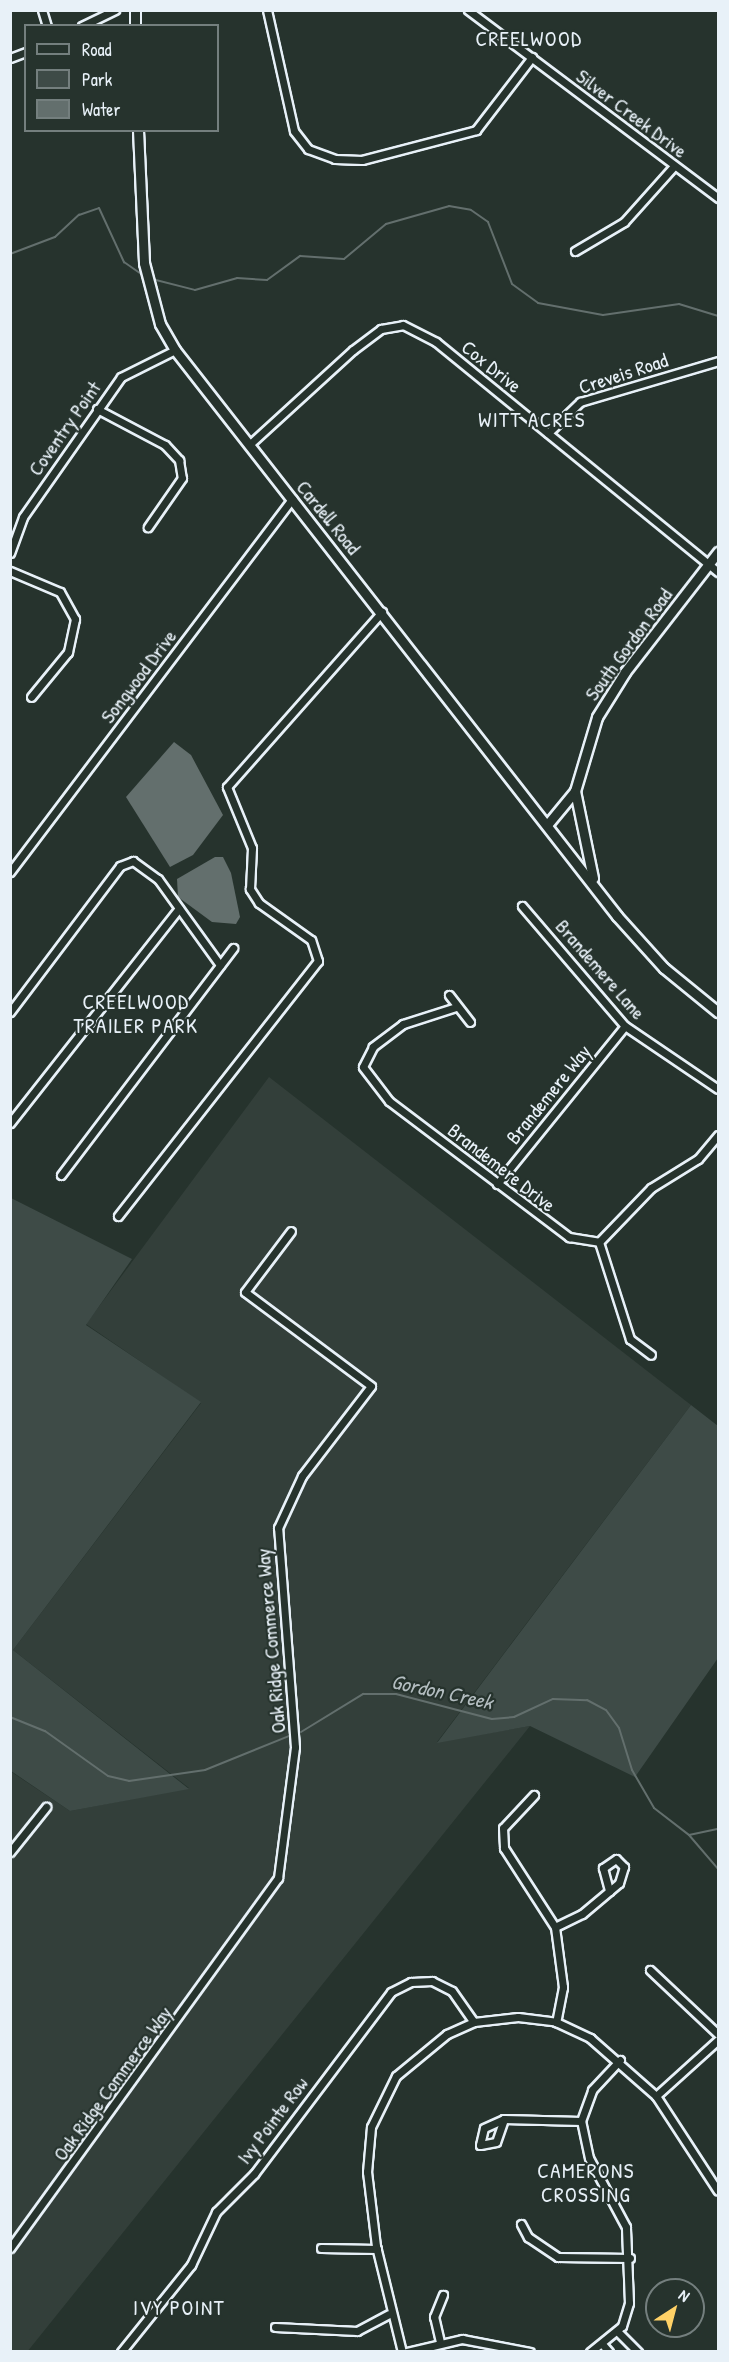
<!DOCTYPE html>
<html>
<head>
<meta charset="utf-8">
<style>
	body { margin:0 }
	#map { position:relative; width:729px; height:2362px; overflow:hidden; background:#26332d; font-family:"Patrick Hand",sans-serif }
	div>[style] { position:absolute }
	.built>* { inset:0; background:#333f3a }
	.green>* { inset:0; background:#3e4b47 }
	.water>* { inset:0; background:#636f6d }
	.stream>* { height:2px; margin:-1px; padding:0 1px; transform-origin:1px; border-radius:1px; background:#636f6d }
	.roads { filter:drop-shadow(2px 0 #e8f1f8) drop-shadow(-2px 0 #e8f1f8) drop-shadow(0 2px #e8f1f8) drop-shadow(0 -2px #e8f1f8) }
	.street>* { height:7px; margin:-3.5px; padding:0 3.5px; transform-origin:3.5px; border-radius:3.5px; background:#26332d }
	.secondary>* { height:9px; margin:-4.5px; padding:0 4.5px; transform-origin:4.5px; border-radius:4.5px; background:#26332d }
	span { translate:-50% -50%; white-space:nowrap; text-align:center; line-height:1.15; -webkit-text-stroke:4.5px #26332d; paint-order:stroke }
	.street-label { font-size:20px; color:#e8f1f8 }
	.neighbourhood-label { font-size:21px; color:#e8f1f8; letter-spacing:1.5px }
	.water-label { font-size:21px; color:#b3bdc0; font-style:italic }
	.frame { position:absolute; inset:0; border:12px solid #e8f1f8; pointer-events:none }
	.legend { position:absolute; left:24px; top:24px; width:195px; height:108px; box-sizing:border-box; background:#26332d; border:2px solid #747f7e; margin:0; padding:8px 10px; list-style:none; font-size:18px; color:#e8f1f8 }
	.legend li { display:flex; align-items:center; gap:12px; height:30px }
	.legend b { width:30px; border:2px solid #747f7e }
	.north { position:absolute; left:645px; top:2278px; width:60px; height:60px; box-sizing:border-box; background:#26332d; border:2px solid #747f7e; border-radius:50%; rotate:36deg; font-size:16px; font-weight:700; line-height:24px; text-align:center; color:#e8f1f8 }
	.north::after { content:''; display:block; margin:auto; width:21px; height:27px; background:#ffd166; clip-path:polygon(50% 0,100% 100%,50% 72%,0 100%) }
</style>
</head>
<body>
<div id="map">
	<div class="built">
		<i style="clip-path:polygon(269px 1077px,691px 1405px,437px 1742px,530px 1726px,27px 2352px,10px 2351px,10px 1771px,70px 1811px,189px 1788px,13px 1650px,201px 1403px,86px 1324px)"></i>
	</div>
	<div class="green">
		<i style="clip-path:polygon(11px 1198px,132px 1259px,86px 1325px,201px 1402px,13px 1650px,189px 1789px,70px 1811px,11px 1771px)"></i>
		<i style="clip-path:polygon(691px 1405px,718px 1426px,718px 1658px,635px 1777px,530px 1726px,437px 1743px)"></i>
	</div>
	<div class="water">
		<i style="clip-path:polygon(174px 742px,191px 755px,223px 815px,193px 855px,170px 867px,126px 797px)"></i>
		<i style="clip-path:polygon(215px 857px,223px 857px,231px 873px,240px 917px,236px 924px,212px 922px,178px 897px,177px 879px)"></i>
	</div>
	<div class="stream">
		<i style="left:10px;top:254px;width:48px;rotate:-20.7deg"></i>
		<i style="left:55px;top:237px;width:33px;rotate:-43deg"></i>
		<i style="left:79px;top:215px;width:21px;rotate:-19deg"></i>
		<i style="left:99px;top:208px;width:60px;rotate:65.2deg"></i>
		<i style="left:124px;top:262px;width:24px;rotate:35deg"></i>
		<i style="left:152px;top:279px;width:44px;rotate:14.3deg"></i>
		<i style="left:195px;top:290px;width:44px;rotate:-15.9deg"></i>
		<i style="left:237px;top:278px;width:30px;rotate:4deg"></i>
		<i style="left:267px;top:280px;width:41px;rotate:-36deg"></i>
		<i style="left:300px;top:256px;width:44px;rotate:3.9deg"></i>
		<i style="left:344px;top:259px;width:55px;rotate:-39.8deg"></i>
		<i style="left:386px;top:224px;width:66px;rotate:-15.9deg"></i>
		<i style="left:449px;top:206px;width:22px;rotate:10deg"></i>
		<i style="left:471px;top:210px;width:21px;rotate:35deg"></i>
		<i style="left:488px;top:222px;width:66px;rotate:68.8deg"></i>
		<i style="left:512px;top:284px;width:32px;rotate:36deg"></i>
		<i style="left:538px;top:303px;width:66px;rotate:10.5deg"></i>
		<i style="left:603px;top:315px;width:77px;rotate:-8.2deg"></i>
		<i style="left:679px;top:304px;width:41px;rotate:17.1deg"></i>
		<i style="left:10px;top:1717px;width:38px;rotate:22deg"></i>
		<i style="left:45px;top:1731px;width:77px;rotate:35.5deg"></i>
		<i style="left:108px;top:1776px;width:22px;rotate:13deg"></i>
		<i style="left:129px;top:1781px;width:77px;rotate:-8.2deg"></i>
		<i style="left:205px;top:1770px;width:91px;rotate:-22deg"></i>
		<i style="left:301px;top:1732px;width:73px;rotate:-31.5deg"></i>
		<i style="left:363px;top:1694px;width:33px"></i>
		<i style="left:396px;top:1694px;width:99px;rotate:14.6deg"></i>
		<i style="left:492px;top:1719px;width:22px;rotate:-5deg"></i>
		<i style="left:514px;top:1717px;width:43px;rotate:-24.8deg"></i>
		<i style="left:553px;top:1699px;width:34px;rotate:2deg"></i>
		<i style="left:587px;top:1700px;width:21px;rotate:28deg"></i>
		<i style="left:606px;top:1710px;width:22px;rotate:54deg"></i>
		<i style="left:619px;top:1728px;width:44px;rotate:72.8deg"></i>
		<i style="left:632px;top:1770px;width:44px;rotate:59.9deg"></i>
		<i style="left:654px;top:1808px;width:44px;rotate:37.6deg"></i>
		<i style="left:689px;top:1835px;width:45px;rotate:49.5deg"></i>
		<i style="left:689px;top:1835px;width:30px;rotate:-12deg"></i>
	</div>
	<div class="roads">
		<div class="street">
			<i style="left:42px;top:10px;width:17px;rotate:73deg"></i>
			<i style="left:267px;top:10px;width:124px;rotate:77.4deg"></i>
			<i style="left:294px;top:131px;width:23px;rotate:52deg"></i>
			<i style="left:308px;top:149px;width:29px;rotate:20deg"></i>
			<i style="left:335px;top:159px;width:27px;rotate:2deg"></i>
			<i style="left:362px;top:160px;width:118px;rotate:-14.7deg"></i>
			<i style="left:476px;top:130px;width:92px;rotate:-52.5deg"></i>
			<i style="left:468px;top:10px;width:313px;rotate:36.9deg"></i>
			<i style="left:82px;top:26px;width:37px;rotate:-26deg"></i>
			<i style="left:10px;top:58px;width:17px;rotate:-21deg"></i>
			<i style="left:575px;top:251px;width:57px;rotate:-30.6deg"></i>
			<i style="left:624px;top:222px;width:75px;rotate:-48.2deg"></i>
			<i style="left:97px;top:409px;width:77px;rotate:27.9deg"></i>
			<i style="left:165px;top:445px;width:21px;rotate:47deg"></i>
			<i style="left:179px;top:460px;width:18px;rotate:81deg"></i>
			<i style="left:182px;top:478px;width:60px;rotate:124.8deg"></i>
			<i style="left:548px;top:433px;width:45px;rotate:-44.1deg"></i>
			<i style="left:580px;top:402px;width:144px;rotate:-16.5deg"></i>
			<i style="left:250px;top:444px;width:139px;rotate:-42.4deg"></i>
			<i style="left:353px;top:350px;width:35px;rotate:-37deg"></i>
			<i style="left:381px;top:329px;width:22px;rotate:-10deg"></i>
			<i style="left:403px;top:325px;width:37px;rotate:27deg"></i>
			<i style="left:436px;top:342px;width:364px;rotate:39.2deg"></i>
			<i style="left:10px;top:553px;width:38px;rotate:-70deg"></i>
			<i style="left:23px;top:517px;width:171px;rotate:-55deg"></i>
			<i style="left:121px;top:377px;width:60px;rotate:-26.6deg"></i>
			<i style="left:10px;top:571px;width:54px;rotate:22.8deg"></i>
			<i style="left:60px;top:592px;width:31px;rotate:61deg"></i>
			<i style="left:75px;top:619px;width:34px;rotate:102deg"></i>
			<i style="left:68px;top:652px;width:58px;rotate:129.4deg"></i>
			<i style="left:10px;top:872px;width:468px;rotate:-52.9deg"></i>
			<i style="left:522px;top:906px;width:158px;rotate:49.4deg"></i>
			<i style="left:625px;top:1026px;width:112px;rotate:34.1deg"></i>
			<i style="left:449px;top:995px;width:34px;rotate:52deg"></i>
			<i style="left:456px;top:1007px;width:56px;rotate:162.2deg"></i>
			<i style="left:403px;top:1024px;width:38px;rotate:143deg"></i>
			<i style="left:373px;top:1047px;width:22px;rotate:117deg"></i>
			<i style="left:363px;top:1067px;width:43px;rotate:52.6deg"></i>
			<i style="left:389px;top:1101px;width:226px;rotate:37.1deg"></i>
			<i style="left:569px;top:1237px;width:30px;rotate:9deg"></i>
			<i style="left:599px;top:1242px;width:75px;rotate:-46.1deg"></i>
			<i style="left:651px;top:1188px;width:55px;rotate:-31.7deg"></i>
			<i style="left:698px;top:1159px;width:31px;rotate:-50deg"></i>
			<i style="left:10px;top:1012px;width:183px;rotate:-53deg"></i>
			<i style="left:120px;top:866px;width:14px;rotate:-21deg"></i>
			<i style="left:133px;top:861px;width:31px;rotate:36deg"></i>
			<i style="left:158px;top:879px;width:106px;rotate:54.2deg"></i>
			<i style="left:10px;top:1123px;width:273px;rotate:-51.8deg"></i>
			<i style="left:61px;top:1175px;width:285px;rotate:-52.8deg"></i>
			<i style="left:497px;top:1184px;width:203px;rotate:-51deg"></i>
			<i style="left:118px;top:1216px;width:324px;rotate:-51.9deg"></i>
			<i style="left:318px;top:961px;width:22px;rotate:-108deg"></i>
			<i style="left:311px;top:940px;width:64px;rotate:-144.6deg"></i>
			<i style="left:259px;top:903px;width:17px;rotate:-123deg"></i>
			<i style="left:250px;top:889px;width:41px;rotate:-87.2deg"></i>
			<i style="left:252px;top:848px;width:66px;rotate:-112.3deg"></i>
			<i style="left:227px;top:787px;width:234px;rotate:-48.5deg"></i>
			<i style="left:599px;top:1242px;width:102px;rotate:72.3deg"></i>
			<i style="left:630px;top:1339px;width:26px;rotate:37deg"></i>
			<i style="left:534px;top:1795px;width:45px;rotate:133.2deg"></i>
			<i style="left:503px;top:1828px;width:20px;rotate:87deg"></i>
			<i style="left:504px;top:1848px;width:94px;rotate:57.2deg"></i>
			<i style="left:555px;top:1927px;width:61px;rotate:82.4deg"></i>
			<i style="left:563px;top:1987px;width:36px;rotate:101deg"></i>
			<i style="left:10px;top:1852px;width:58px;rotate:-51.3deg"></i>
			<i style="left:555px;top:1927px;width:30px;rotate:-26deg"></i>
			<i style="left:582px;top:1914px;width:48px;rotate:-40deg"></i>
			<i style="left:619px;top:1883px;width:17px;rotate:-73deg"></i>
			<i style="left:624px;top:1867px;width:11px;rotate:-135deg"></i>
			<i style="left:616px;top:1859px;width:16px;rotate:145deg"></i>
			<i style="left:603px;top:1868px;width:24px;rotate:75deg"></i>
			<i style="left:650px;top:1970px;width:93px;rotate:43.3deg"></i>
			<i style="left:656px;top:2096px;width:84px;rotate:-42.1deg"></i>
			<i style="left:504px;top:2119px;width:24px;rotate:109deg"></i>
			<i style="left:496px;top:2142px;width:16px;rotate:169deg"></i>
			<i style="left:480px;top:2145px;width:17px;rotate:-77deg"></i>
			<i style="left:484px;top:2128px;width:22px;rotate:-24deg"></i>
			<i style="left:504px;top:2119px;width:77px;rotate:1.5deg"></i>
			<i style="left:521px;top:2224px;width:15px;rotate:62deg"></i>
			<i style="left:528px;top:2237px;width:36px;rotate:34deg"></i>
			<i style="left:558px;top:2257px;width:72px;rotate:0.8deg"></i>
			<i style="left:10px;top:2248px;width:457px;rotate:-54.1deg"></i>
			<i style="left:278px;top:1878px;width:132px;rotate:-82.6deg"></i>
			<i style="left:295px;top:1747px;width:220px;rotate:-94.4deg"></i>
			<i style="left:278px;top:1528px;width:57px;rotate:-65.2deg"></i>
			<i style="left:302px;top:1476px;width:113px;rotate:-52.5deg"></i>
			<i style="left:371px;top:1386px;width:157px;rotate:-143.3deg"></i>
			<i style="left:245px;top:1292px;width:76px;rotate:-53deg"></i>
			<i style="left:321px;top:2248px;width:56px;rotate:1deg"></i>
			<i style="left:275px;top:2327px;width:82px;rotate:2.8deg"></i>
			<i style="left:357px;top:2331px;width:36px;rotate:-28deg"></i>
			<i style="left:617px;top:2331px;width:30px;rotate:45deg"></i>
			<i style="left:440px;top:2342px;width:26px;rotate:-103deg"></i>
			<i style="left:434px;top:2317px;width:24px;rotate:-68deg"></i>
			<i style="left:603px;top:2345px;width:9px;rotate:49deg"></i>
			<i style="left:121px;top:2352px;width:112px;rotate:-51.2deg"></i>
			<i style="left:191px;top:2265px;width:59px;rotate:-64.7deg"></i>
			<i style="left:216px;top:2212px;width:54px;rotate:-45deg"></i>
			<i style="left:254px;top:2174px;width:228px;rotate:-53deg"></i>
			<i style="left:391px;top:1992px;width:22px;rotate:-27deg"></i>
			<i style="left:411px;top:1982px;width:21px;rotate:-3deg"></i>
			<i style="left:432px;top:1981px;width:22px;rotate:27deg"></i>
			<i style="left:452px;top:1991px;width:38px;rotate:55deg"></i>
			<i style="left:402px;top:2352px;width:109px;rotate:-103.8deg"></i>
			<i style="left:376px;top:2246px;width:75px;rotate:-96.9deg"></i>
			<i style="left:367px;top:2172px;width:45px;rotate:-84.9deg"></i>
			<i style="left:371px;top:2127px;width:57px;rotate:-63.9deg"></i>
			<i style="left:396px;top:2076px;width:66px;rotate:-39.5deg"></i>
			<i style="left:447px;top:2034px;width:30px;rotate:-24deg"></i>
			<i style="left:474px;top:2022px;width:44px;rotate:-6.5deg"></i>
			<i style="left:518px;top:2017px;width:38px;rotate:7deg"></i>
			<i style="left:556px;top:2022px;width:38px;rotate:25deg"></i>
			<i style="left:590px;top:2038px;width:88px;rotate:41.3deg"></i>
			<i style="left:656px;top:2096px;width:113px;rotate:56.9deg"></i>
			<i style="left:407px;top:2352px;width:57px;rotate:-13.3deg"></i>
			<i style="left:462px;top:2339px;width:69px;rotate:10.8deg"></i>
			<i style="left:590px;top:2352px;width:41px;rotate:-39.1deg"></i>
			<i style="left:622px;top:2326px;width:24px;rotate:-73deg"></i>
			<i style="left:629px;top:2303px;width:76px;rotate:-92.3deg"></i>
			<i style="left:626px;top:2227px;width:78px;rotate:-118.2deg"></i>
			<i style="left:589px;top:2158px;width:38px;rotate:-102deg"></i>
			<i style="left:581px;top:2121px;width:33px;rotate:-70deg"></i>
			<i style="left:592px;top:2090px;width:41px;rotate:-47deg"></i>
		</div>
		<div class="secondary">
			<i style="left:135px;top:10px;width:16px;rotate:90deg"></i>
			<i style="left:138px;top:130px;width:133px;rotate:87.4deg"></i>
			<i style="left:144px;top:263px;width:63px;rotate:75.3deg"></i>
			<i style="left:160px;top:324px;width:30px;rotate:60deg"></i>
			<i style="left:175px;top:350px;width:718px;rotate:52.01deg"></i>
			<i style="left:617px;top:916px;width:70px;rotate:47.9deg"></i>
			<i style="left:664px;top:968px;width:70px;rotate:39.2deg"></i>
			<i style="left:575px;top:791px;width:89px;rotate:78.3deg"></i>
			<i style="left:547px;top:825px;width:44px;rotate:-50.5deg"></i>
			<i style="left:575px;top:791px;width:77px;rotate:-73.4deg"></i>
			<i style="left:597px;top:717px;width:53px;rotate:-58.1deg"></i>
			<i style="left:625px;top:672px;width:152px;rotate:-52.2deg"></i>
		</div>
	</div>
	<div class="street-label">
		<span style="left:632px;top:113px;rotate:37deg">Silver Creek Drive</span>
		<span style="left:492px;top:366px;rotate:39deg">Cox Drive</span>
		<span style="left:623px;top:373px;rotate:-18deg">Creveis Road</span>
		<span style="left:64px;top:428px;rotate:-55deg">Coventry Point</span>
		<span style="left:329px;top:517px;rotate:51deg">Cardell Road</span>
		<span style="left:628px;top:644px;rotate:-54deg">South Gordon Road</span>
		<span style="left:138px;top:676px;rotate:-53deg">Songwood Drive</span>
		<span style="left:601px;top:969px;rotate:49deg">Brandemere Lane</span>
		<span style="left:548px;top:1094px;rotate:-51deg">Brandemere Way</span>
		<span style="left:502px;top:1167px;rotate:38deg">Brandemere Drive</span>
		<span style="left:270px;top:1641px;rotate:-95deg">Oak Ridge Commerce Way</span>
		<span style="left:112px;top:2083px;rotate:-54deg">Oak Ridge Commerce Way</span>
		<span style="left:272px;top:2120px;rotate:-53deg">Ivy Pointe Row</span>
	</div>
	<div class="neighbourhood-label">
		<span style="left:529px;top:39px">CREELWOOD</span>
		<span style="left:532px;top:420px">WITT ACRES</span>
		<span style="left:136px;top:1014px">CREELWOOD<br>TRAILER PARK</span>
		<span style="left:586px;top:2183px">CAMERONS<br>CROSSING</span>
		<span style="left:179px;top:2308px">IVY POINT</span>
	</div>
	<div class="water-label">
		<span style="left:442px;top:1692px;rotate:12deg">Gordon Creek</span>
	</div>
	<div class="frame"></div>
	<ul class="legend">
	<li><b style="height:8px;background:#26332d"></b>Road</li>
	<li><b style="height:16px;background:#3e4b47"></b>Park</li>
	<li><b style="height:16px;background:#636f6d"></b>Water</li>
	</ul>
	<div class="north">N</div>
</div>
</body>
</html>
